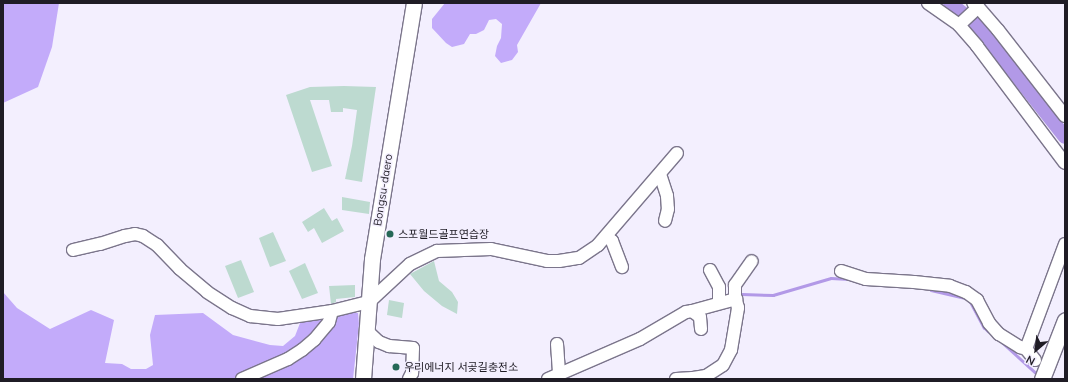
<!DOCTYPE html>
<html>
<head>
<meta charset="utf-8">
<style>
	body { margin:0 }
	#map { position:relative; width:1068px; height:382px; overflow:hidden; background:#f3effe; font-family:Mulish,"Noto Sans KR",sans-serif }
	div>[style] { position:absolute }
	.forest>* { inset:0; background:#c3abfa }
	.stream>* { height:2.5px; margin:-1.25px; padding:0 1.25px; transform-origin:1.25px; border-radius:1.25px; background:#b299e7 }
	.river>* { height:14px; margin:-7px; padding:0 7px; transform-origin:7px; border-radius:7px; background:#b299e7 }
	.building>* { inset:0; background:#bddad0 }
	.roads { filter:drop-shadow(1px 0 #7b758b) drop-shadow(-1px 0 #7b758b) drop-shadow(0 1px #7b758b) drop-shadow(0 -1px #7b758b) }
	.minor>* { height:12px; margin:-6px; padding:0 6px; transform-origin:6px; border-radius:6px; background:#fff }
	.major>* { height:15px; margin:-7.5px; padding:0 7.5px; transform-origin:7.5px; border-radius:7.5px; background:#fff }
	.dots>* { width:11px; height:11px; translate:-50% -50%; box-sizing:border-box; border:2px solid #f3effe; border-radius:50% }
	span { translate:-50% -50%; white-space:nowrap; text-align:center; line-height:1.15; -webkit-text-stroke:3px #f3effe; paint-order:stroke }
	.street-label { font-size:11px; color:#1f1c25 }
	.poi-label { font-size:11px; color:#1f1c25 }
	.left { translate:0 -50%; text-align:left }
	.frame { position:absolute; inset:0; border:4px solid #1f1c25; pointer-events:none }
	.north { position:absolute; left:1016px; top:330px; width:40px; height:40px; -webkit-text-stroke:3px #f3effe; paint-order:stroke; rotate:208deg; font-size:11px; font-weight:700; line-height:16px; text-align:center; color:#1f1c25 }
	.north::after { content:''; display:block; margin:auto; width:14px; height:18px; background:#1f1c25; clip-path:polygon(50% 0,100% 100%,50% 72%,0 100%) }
</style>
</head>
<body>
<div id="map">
	<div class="forest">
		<i style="clip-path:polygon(3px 3px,59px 3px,52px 47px,38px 87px,3px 103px)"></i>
		<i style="clip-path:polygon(445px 3px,541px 3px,517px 45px,518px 52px,512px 60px,501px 63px,495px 56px,497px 46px,501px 38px,502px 24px,496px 19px,489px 20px,484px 30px,476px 34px,470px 34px,464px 44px,452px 47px,446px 43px,432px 28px,432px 19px)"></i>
		<i style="clip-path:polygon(3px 292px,17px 308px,50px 329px,91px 310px,114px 320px,105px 363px,122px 364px,131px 369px,146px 369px,153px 365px,150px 335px,155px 315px,203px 313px,233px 335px,270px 345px,283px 346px,295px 336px,302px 318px,342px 313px,358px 313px,359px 324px,353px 379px,3px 379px)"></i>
	</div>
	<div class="stream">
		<i style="left:931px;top:290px;width:37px;rotate:13deg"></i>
		<i style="left:742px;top:294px;width:31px;rotate:2deg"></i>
		<i style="left:773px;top:295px;width:60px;rotate:-16.3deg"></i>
		<i style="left:831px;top:278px;width:18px;rotate:3deg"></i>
		<i style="left:970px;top:301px;width:30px;rotate:62deg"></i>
		<i style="left:984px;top:327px;width:6px;rotate:45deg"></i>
		<i style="left:1003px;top:343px;width:47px;rotate:42.4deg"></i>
	</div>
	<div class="river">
		<i style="left:950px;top:3px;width:32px;rotate:39deg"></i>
		<i style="left:975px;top:23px;width:145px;rotate:51.7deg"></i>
	</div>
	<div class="building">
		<i style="clip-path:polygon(344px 86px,376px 87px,362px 182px,345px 179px,352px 146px,357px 110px,343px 108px,343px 112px,331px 112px,329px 100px,310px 100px,332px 166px,312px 172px,286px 95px,310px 87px)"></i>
		<i style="clip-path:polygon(342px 197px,370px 202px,369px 214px,342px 210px)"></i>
		<i style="clip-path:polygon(324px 208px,332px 221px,337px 218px,344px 231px,322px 243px,314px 228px,308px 232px,302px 222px)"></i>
		<i style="clip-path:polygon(273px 232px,286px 261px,270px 267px,259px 238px)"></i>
		<i style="clip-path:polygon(241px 260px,254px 292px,238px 298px,225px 266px)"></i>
		<i style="clip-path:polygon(434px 261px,439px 281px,452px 292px,458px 302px,457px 314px,442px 306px,424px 291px,410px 274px)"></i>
		<i style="clip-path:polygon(305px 263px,318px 293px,302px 299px,289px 271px)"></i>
		<i style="clip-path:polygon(355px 285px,355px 297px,336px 299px,336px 302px,331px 304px,329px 286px)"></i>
		<i style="clip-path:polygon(389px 300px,404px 303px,402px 318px,387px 315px)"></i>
	</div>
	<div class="roads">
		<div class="minor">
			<i style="left:928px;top:3px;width:38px;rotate:35deg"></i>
			<i style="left:959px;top:25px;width:28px;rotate:49deg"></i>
			<i style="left:977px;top:46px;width:146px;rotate:53.1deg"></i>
			<i style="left:978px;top:7px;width:30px;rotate:49deg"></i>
			<i style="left:998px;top:30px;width:109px;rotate:52.1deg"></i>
			<i style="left:959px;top:25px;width:26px;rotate:-43deg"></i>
			<i style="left:978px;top:7px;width:6px;rotate:-141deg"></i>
			<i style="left:660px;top:174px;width:23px;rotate:72deg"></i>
			<i style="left:667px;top:196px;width:13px;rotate:86deg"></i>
			<i style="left:668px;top:209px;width:12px;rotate:104deg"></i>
			<i style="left:606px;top:236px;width:8px;rotate:40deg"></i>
			<i style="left:612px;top:241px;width:28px;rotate:69deg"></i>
			<i style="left:73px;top:250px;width:28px;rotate:-13deg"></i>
			<i style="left:100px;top:244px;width:26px;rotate:-18deg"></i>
			<i style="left:125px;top:236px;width:10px;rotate:-11deg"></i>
			<i style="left:135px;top:234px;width:8px;rotate:14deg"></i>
			<i style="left:143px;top:236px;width:17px;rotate:33deg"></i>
			<i style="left:157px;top:245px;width:33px;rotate:46deg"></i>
			<i style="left:180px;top:269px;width:35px;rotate:40deg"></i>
			<i style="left:207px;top:292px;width:30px;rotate:33deg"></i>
			<i style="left:232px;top:308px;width:20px;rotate:24deg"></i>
			<i style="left:250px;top:316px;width:28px;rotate:6deg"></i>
			<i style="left:278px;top:319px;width:55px;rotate:-8.4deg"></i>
			<i style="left:332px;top:311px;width:38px;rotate:-14deg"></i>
			<i style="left:369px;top:302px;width:56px;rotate:-42.8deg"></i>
			<i style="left:410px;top:264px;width:30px;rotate:-26deg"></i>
			<i style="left:437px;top:251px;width:54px;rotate:-2.1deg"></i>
			<i style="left:491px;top:249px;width:57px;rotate:12.1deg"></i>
			<i style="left:547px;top:261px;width:12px"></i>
			<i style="left:559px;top:261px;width:20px;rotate:-9deg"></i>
			<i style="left:579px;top:258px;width:23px;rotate:-34deg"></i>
			<i style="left:598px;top:245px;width:121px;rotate:-49.3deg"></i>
			<i style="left:710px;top:270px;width:19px;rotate:62deg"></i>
			<i style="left:719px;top:287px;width:15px;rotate:90deg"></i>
			<i style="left:841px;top:271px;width:26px;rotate:18deg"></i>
			<i style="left:866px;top:279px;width:48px;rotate:3.6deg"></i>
			<i style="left:914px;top:282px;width:36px;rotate:6deg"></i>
			<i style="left:950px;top:286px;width:17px;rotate:21deg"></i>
			<i style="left:966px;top:292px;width:14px;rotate:36deg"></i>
			<i style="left:977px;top:300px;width:26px;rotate:62deg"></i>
			<i style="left:989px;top:323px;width:15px;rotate:48deg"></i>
			<i style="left:999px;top:334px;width:25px;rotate:32deg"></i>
			<i style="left:1020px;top:347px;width:6px;rotate:18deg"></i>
			<i style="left:692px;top:311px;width:46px;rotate:-15.3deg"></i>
			<i style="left:367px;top:331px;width:16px;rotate:43deg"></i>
			<i style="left:379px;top:342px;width:11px;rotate:22deg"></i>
			<i style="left:389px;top:346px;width:24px;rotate:5deg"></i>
			<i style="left:413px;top:348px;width:25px;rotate:92deg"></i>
			<i style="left:412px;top:373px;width:7px;rotate:117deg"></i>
			<i style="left:557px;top:344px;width:30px;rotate:86deg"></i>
			<i style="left:1035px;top:360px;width:14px;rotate:-129deg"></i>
			<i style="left:1026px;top:349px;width:112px;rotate:-69.6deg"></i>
			<i style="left:242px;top:379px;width:50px;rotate:-23.5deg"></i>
			<i style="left:288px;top:359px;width:17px;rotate:-33deg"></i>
			<i style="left:302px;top:350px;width:16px;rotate:-40deg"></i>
			<i style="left:314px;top:340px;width:23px;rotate:-50deg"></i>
			<i style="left:329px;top:322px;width:11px;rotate:-75deg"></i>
			<i style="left:548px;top:379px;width:100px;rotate:-23.5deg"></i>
			<i style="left:640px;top:339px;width:53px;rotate:-30.4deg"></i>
			<i style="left:686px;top:312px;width:6px;rotate:-9deg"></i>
			<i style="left:692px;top:311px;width:10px;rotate:37deg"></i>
			<i style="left:700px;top:317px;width:12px;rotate:85deg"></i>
			<i style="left:676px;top:379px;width:17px;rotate:-3deg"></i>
			<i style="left:693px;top:378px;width:13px;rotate:-9deg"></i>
			<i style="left:706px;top:376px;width:20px;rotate:-33deg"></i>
			<i style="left:723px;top:365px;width:17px;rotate:-62deg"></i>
			<i style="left:731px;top:350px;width:43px;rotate:-80.5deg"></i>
			<i style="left:738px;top:308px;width:12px;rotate:-104deg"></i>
			<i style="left:735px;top:296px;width:11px;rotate:-90deg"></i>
			<i style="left:735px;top:285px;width:29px;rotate:-55deg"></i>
		</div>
		<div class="major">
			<i style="left:363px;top:379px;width:120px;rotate:-85.7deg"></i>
			<i style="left:372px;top:259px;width:259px;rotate:-80.7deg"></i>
			<i style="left:1042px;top:379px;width:63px;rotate:-68.7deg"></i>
		</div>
	</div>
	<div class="dots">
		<i style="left:390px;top:234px;background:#266857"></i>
		<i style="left:396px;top:367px;background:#266857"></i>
	</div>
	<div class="street-label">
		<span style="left:383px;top:190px;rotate:-81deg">Bongsu-daero</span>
	</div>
	<div class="poi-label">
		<span class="left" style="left:398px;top:234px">스포월드골프연습장</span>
		<span class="left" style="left:404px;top:367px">우리에너지 서곶길충전소</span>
	</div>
	<div class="frame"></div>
	<div class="north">N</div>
</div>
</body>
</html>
